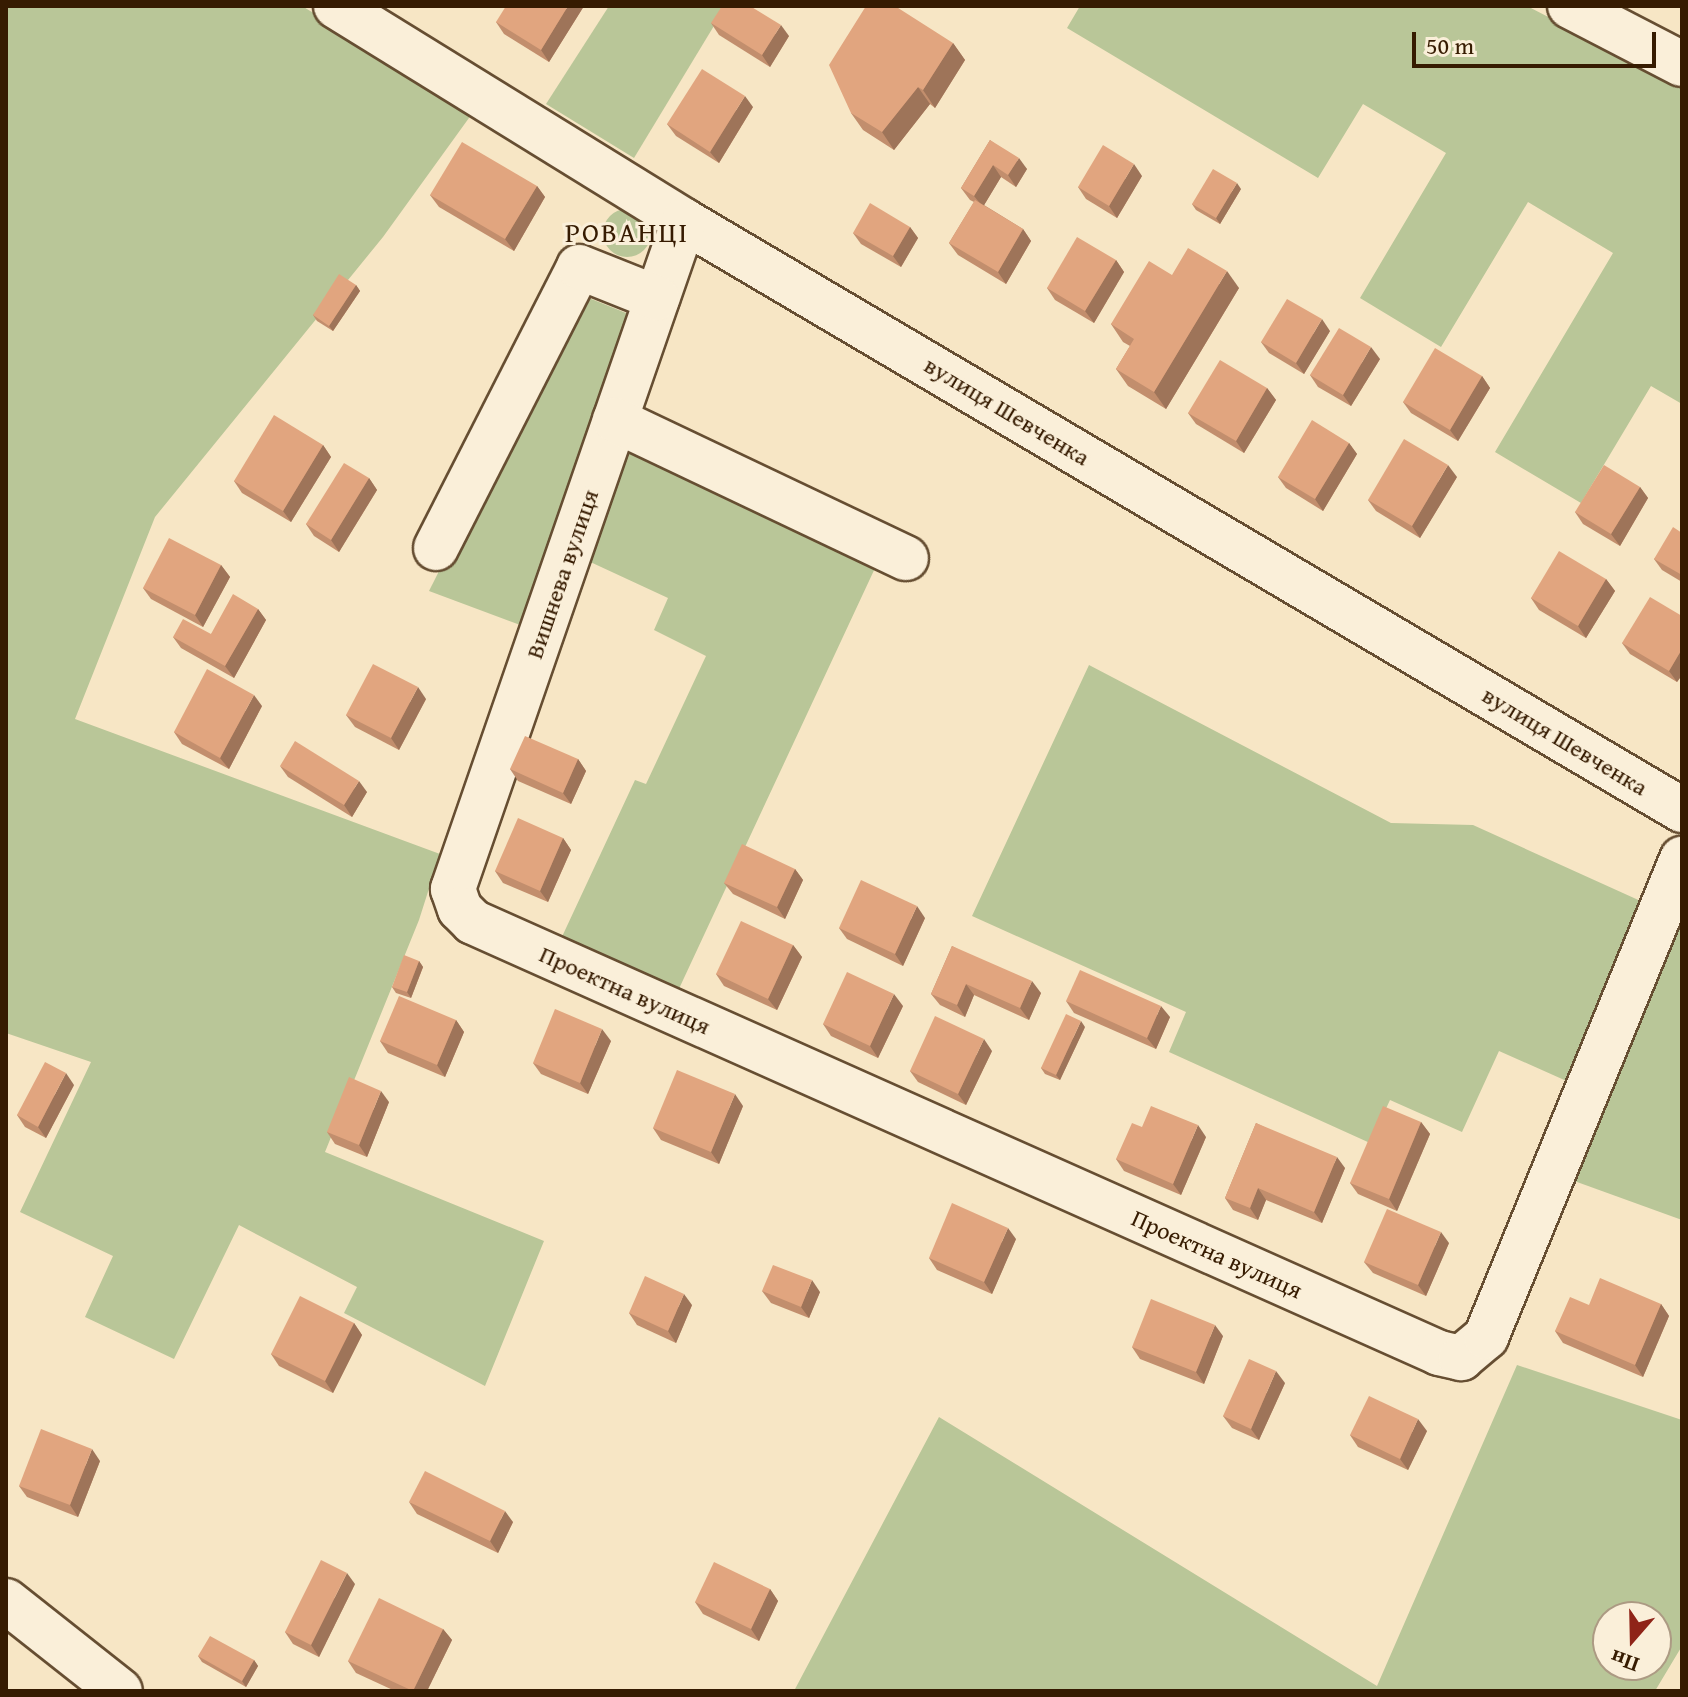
<!DOCTYPE html>
<html>
<head>
<meta charset="utf-8">
<style>
	body { margin:0 }
	#map { position:relative; width:1688px; height:1697px; overflow:hidden; background:#f7e6c5; font-family:"Gentium Book Plus",serif }
	div>[style] { position:absolute }
	.green>* { inset:0; background:#b9c698 }
	.round { border-radius:50% }
	.roads { filter:drop-shadow(2px 0 #664e32) drop-shadow(-2px 0 #664e32) drop-shadow(0 2px #664e32) drop-shadow(0 -2px #664e32) }
	.minor>* { height:44px; margin:-22px; padding:0 22px; transform-origin:22px; border-radius:22px; background:#faefd9 }
	.wall>* { inset:0; background:#c28e6d }
	.shaded-wall>* { inset:0; background:#9e7459 }
	.building>* { inset:0; background:#e1a57f }
	span { translate:-50% -50%; white-space:nowrap; text-align:center; line-height:1.15; -webkit-text-stroke:6px #faefd9; paint-order:stroke }
	.street-label { font-size:24px; color:#361b01 }
	.quarter-label { font-size:28px; color:#361b01; letter-spacing:2px }
	.frame { position:absolute; inset:0; border:8px solid #361b01; pointer-events:none }
	.north { position:absolute; left:1592px; top:1601px; width:80px; height:80px; box-sizing:border-box; background:#faefd9; border:2px solid #ac9a83; border-radius:50%; rotate:200deg; font-size:22px; font-weight:700; line-height:32px; text-align:center; color:#361b01 }
	.north::after { content:''; display:block; margin:auto; width:28px; height:36px; background:#8f2418; clip-path:polygon(50% 0,100% 100%,50% 72%,0 100%) }
	.scale { position:absolute; left:1412px; top:32px; width:244px; height:36px; box-sizing:border-box; border:4px solid #361b01; border-top:0; padding-left:10px; font-size:24px; line-height:28px; white-space:nowrap; color:#361b01; -webkit-text-stroke:6px #faefd9; paint-order:stroke }
</style>
</head>
<body>
<div id="map">
	<div class="green">
		<i style="clip-path:polygon(6px 6px,302px 6px,474px 111px,383px 237px,155px 517px,75px 719px,440px 854px,419px 920px,325px 1152px,544px 1241px,485px 1386px,344px 1313px,357px 1287px,239px 1225px,174px 1359px,85px 1317px,113px 1256px,20px 1212px,91px 1062px,6px 1033px)"></i>
		<i style="clip-path:polygon(609px 6px,726px 6px,634px 158px,546px 104px)"></i>
		<i style="clip-path:polygon(1080px 6px,1527px 6px,1682px 86px,1682px 404px,1651px 386px,1581px 503px,1495px 452px,1613px 253px,1528px 202px,1441px 347px,1360px 298px,1446px 153px,1363px 104px,1318px 178px,1067px 28px)"></i>
		<i class="round" style="left:603px;top:209px;width:48px;height:48px"></i>
		<i style="clip-path:polygon(579px 294px,631px 315px,523px 626px,429px 591px)"></i>
		<i style="clip-path:polygon(624px 448px,876px 566px,677px 993px,560px 941px,635px 780px,646px 784px,706px 656px,654px 630px,668px 598px,586px 560px)"></i>
		<i style="clip-path:polygon(1089px 665px,1391px 823px,1473px 825px,1645px 903px,1571px 1083px,1499px 1051px,1462px 1132px,1390px 1100px,1370px 1143px,1169px 1052px,1186px 1012px,972px 916px)"></i>
		<i style="clip-path:polygon(1682px 908px,1682px 1220px,1566px 1178px)"></i>
		<i style="clip-path:polygon(evenodd,1517px 1365px,1682px 1420px,1682px 1646px,1655px 1691px,794px 1691px,939px 1417px,1377px 1686px,1517px 1365px,1608px 1617px,1656px 1617px,1656px 1665px,1608px 1665px,1608px 1617px)"></i>
	</div>
	<div class="roads">
		<div class="minor">
			<i style="left:336px;top:6px;width:409px;rotate:31.7deg"></i>
			<i style="left:684px;top:221px;width:1159px;rotate:30.55deg"></i>
			<i style="left:1570px;top:6px;width:126px;rotate:27.4deg"></i>
			<i style="left:684px;top:221px;width:707px;rotate:109.08deg"></i>
			<i style="left:453px;top:889px;width:21px;rotate:71deg"></i>
			<i style="left:460px;top:909px;width:18px;rotate:45deg"></i>
			<i style="left:473px;top:922px;width:1058px;rotate:24.04deg"></i>
			<i style="left:1439px;top:1353px;width:23px;rotate:13deg"></i>
			<i style="left:1461px;top:1358px;width:33px;rotate:-40deg"></i>
			<i style="left:1486px;top:1337px;width:517px;rotate:-67.7deg"></i>
			<i style="left:615px;top:420px;width:322px;rotate:25.4deg"></i>
			<i style="left:436px;top:548px;width:315px;rotate:-63deg"></i>
			<i style="left:579px;top:267px;width:84px;rotate:21.7deg"></i>
			<i style="left:6px;top:1601px;width:145px;rotate:38.3deg"></i>
		</div>
	</div>
	<div class="wall">
		<i style="clip-path:polygon(584px 6px,549px 62px,504px 34px,496px 22px)"></i>
		<i style="clip-path:polygon(711px 23px,789px 36px,770px 67px,719px 35px)"></i>
		<i style="clip-path:polygon(953px 43px,965px 60px,935px 108px,930px 104px,894px 150px,863px 130px,851px 113px)"></i>
		<i style="clip-path:polygon(753px 107px,719px 163px,676px 136px,667px 124px)"></i>
		<i style="clip-path:polygon(990px 140px,1027px 169px,1016px 187px,1001px 177px,984px 205px,1023px 229px,1031px 241px,1006px 284px,958px 255px,949px 243px,974px 202px,970px 200px,961px 188px)"></i>
		<i style="clip-path:polygon(1142px 176px,1117px 218px,1086px 199px,1078px 187px)"></i>
		<i style="clip-path:polygon(537px 186px,545px 197px,514px 251px,439px 207px,430px 195px)"></i>
		<i style="clip-path:polygon(1241px 189px,1220px 224px,1196px 210px,1192px 204px)"></i>
		<i style="clip-path:polygon(910px 227px,918px 238px,901px 267px,861px 244px,853px 233px)"></i>
		<i style="clip-path:polygon(1116px 260px,1124px 272px,1094px 323px,1055px 300px,1047px 288px)"></i>
		<i style="clip-path:polygon(1172px 275px,1239px 288px,1166px 409px,1128px 386px,1116px 369px,1130px 346px,1123px 342px,1111px 324px)"></i>
		<i style="clip-path:polygon(356px 285px,360px 291px,333px 331px,317px 321px,313px 315px)"></i>
		<i style="clip-path:polygon(1330px 331px,1304px 374px,1269px 353px,1261px 342px)"></i>
		<i style="clip-path:polygon(1380px 359px,1351px 406px,1318px 387px,1310px 375px)"></i>
		<i style="clip-path:polygon(1482px 376px,1490px 388px,1458px 441px,1411px 413px,1403px 402px)"></i>
		<i style="clip-path:polygon(1267px 388px,1276px 400px,1244px 453px,1196px 424px,1188px 413px)"></i>
		<i style="clip-path:polygon(1349px 443px,1357px 454px,1323px 511px,1286px 488px,1278px 477px)"></i>
		<i style="clip-path:polygon(323px 445px,331px 457px,291px 522px,242px 493px,234px 481px)"></i>
		<i style="clip-path:polygon(1457px 477px,1420px 538px,1376px 511px,1368px 500px)"></i>
		<i style="clip-path:polygon(369px 478px,377px 490px,339px 552px,314px 536px,306px 524px)"></i>
		<i style="clip-path:polygon(1640px 487px,1648px 498px,1620px 546px,1583px 524px,1575px 512px)"></i>
		<i style="clip-path:polygon(1682px 533px,1682px 582px,1662px 570px,1654px 559px)"></i>
		<i style="clip-path:polygon(221px 565px,230px 577px,203px 627px,151px 599px,143px 588px)"></i>
		<i style="clip-path:polygon(1606px 579px,1615px 591px,1586px 638px,1539px 610px,1531px 598px)"></i>
		<i style="clip-path:polygon(258px 609px,266px 620px,234px 678px,181px 648px,173px 637px,211px 634px)"></i>
		<i style="clip-path:polygon(1682px 616px,1682px 675px,1677px 682px,1630px 654px,1622px 643px)"></i>
		<i style="clip-path:polygon(426px 699px,399px 750px,355px 727px,346px 715px)"></i>
		<i style="clip-path:polygon(262px 706px,229px 769px,182px 744px,174px 732px)"></i>
		<i style="clip-path:polygon(578px 759px,586px 771px,571px 804px,518px 781px,510px 769px)"></i>
		<i style="clip-path:polygon(280px 766px,367px 792px,352px 817px,288px 777px)"></i>
		<i style="clip-path:polygon(563px 838px,571px 850px,548px 902px,503px 883px,495px 871px)"></i>
		<i style="clip-path:polygon(795px 869px,803px 880px,785px 919px,733px 894px,724px 883px)"></i>
		<i style="clip-path:polygon(925px 918px,903px 966px,847px 939px,839px 928px)"></i>
		<i style="clip-path:polygon(793px 945px,802px 957px,777px 1010px,724px 986px,716px 974px)"></i>
		<i style="clip-path:polygon(952px 946px,1041px 993px,1029px 1020px,974px 995px,965px 1017px,940px 1005px,931px 994px)"></i>
		<i style="clip-path:polygon(419px 961px,423px 967px,411px 998px,396px 993px,392px 987px)"></i>
		<i style="clip-path:polygon(1066px 1001px,1170px 1017px,1156px 1049px,1074px 1013px)"></i>
		<i style="clip-path:polygon(903px 1006px,878px 1058px,831px 1036px,823px 1024px)"></i>
		<i style="clip-path:polygon(456px 1020px,464px 1032px,445px 1077px,388px 1053px,380px 1041px)"></i>
		<i style="clip-path:polygon(1085px 1027px,1060px 1080px,1045px 1074px,1041px 1068px)"></i>
		<i style="clip-path:polygon(611px 1041px,588px 1094px,541px 1074px,533px 1063px)"></i>
		<i style="clip-path:polygon(992px 1051px,966px 1105px,918px 1082px,910px 1071px)"></i>
		<i style="clip-path:polygon(74px 1085px,46px 1138px,25px 1127px,17px 1115px)"></i>
		<i style="clip-path:polygon(389px 1102px,367px 1157px,335px 1144px,327px 1132px)"></i>
		<i style="clip-path:polygon(743px 1106px,719px 1164px,661px 1140px,653px 1128px)"></i>
		<i style="clip-path:polygon(1421px 1122px,1430px 1134px,1397px 1211px,1358px 1194px,1350px 1183px)"></i>
		<i style="clip-path:polygon(1256px 1123px,1345px 1168px,1322px 1223px,1266px 1200px,1258px 1220px,1233px 1210px,1225px 1198px)"></i>
		<i style="clip-path:polygon(1206px 1137px,1181px 1195px,1124px 1171px,1116px 1159px)"></i>
		<i style="clip-path:polygon(1016px 1239px,992px 1294px,937px 1270px,929px 1258px)"></i>
		<i style="clip-path:polygon(1449px 1243px,1426px 1296px,1373px 1273px,1364px 1262px)"></i>
		<i style="clip-path:polygon(762px 1291px,820px 1292px,809px 1318px,771px 1303px)"></i>
		<i style="clip-path:polygon(1661px 1304px,1669px 1316px,1643px 1377px,1563px 1343px,1555px 1331px,1589px 1305px)"></i>
		<i style="clip-path:polygon(692px 1305px,676px 1343px,637px 1325px,629px 1313px)"></i>
		<i style="clip-path:polygon(354px 1323px,362px 1335px,333px 1393px,279px 1366px,271px 1354px)"></i>
		<i style="clip-path:polygon(1223px 1336px,1204px 1384px,1140px 1359px,1132px 1347px)"></i>
		<i style="clip-path:polygon(1285px 1383px,1259px 1440px,1232px 1428px,1223px 1416px)"></i>
		<i style="clip-path:polygon(1427px 1431px,1408px 1470px,1358px 1447px,1350px 1435px)"></i>
		<i style="clip-path:polygon(100px 1461px,78px 1517px,27px 1497px,19px 1486px)"></i>
		<i style="clip-path:polygon(409px 1502px,513px 1522px,498px 1553px,417px 1514px)"></i>
		<i style="clip-path:polygon(355px 1584px,319px 1657px,293px 1644px,285px 1632px)"></i>
		<i style="clip-path:polygon(770px 1589px,778px 1601px,759px 1641px,703px 1614px,695px 1602px)"></i>
		<i style="clip-path:polygon(443px 1629px,452px 1640px,427px 1691px,395px 1691px,356px 1673px,348px 1661px)"></i>
		<i style="clip-path:polygon(198px 1656px,254px 1660px,258px 1666px,246px 1687px,202px 1662px)"></i>
	</div>
	<div class="shaded-wall">
		<i style="clip-path:polygon(568px 6px,584px 6px,549px 62px,541px 50px)"></i>
		<i style="clip-path:polygon(781px 25px,789px 36px,770px 67px,762px 55px)"></i>
		<i style="clip-path:polygon(953px 43px,965px 60px,935px 108px,923px 90px)"></i>
		<i style="clip-path:polygon(918px 87px,930px 104px,894px 150px,882px 132px)"></i>
		<i style="clip-path:polygon(745px 96px,753px 107px,719px 163px,710px 152px)"></i>
		<i style="clip-path:polygon(1019px 158px,1027px 169px,1016px 187px,1008px 175px)"></i>
		<i style="clip-path:polygon(1134px 164px,1142px 176px,1117px 218px,1109px 206px)"></i>
		<i style="clip-path:polygon(993px 165px,1001px 177px,983px 207px,974px 196px)"></i>
		<i style="clip-path:polygon(1237px 183px,1241px 189px,1220px 224px,1216px 218px)"></i>
		<i style="clip-path:polygon(537px 186px,545px 197px,514px 251px,505px 239px)"></i>
		<i style="clip-path:polygon(910px 227px,918px 238px,901px 267px,893px 256px)"></i>
		<i style="clip-path:polygon(1023px 229px,1031px 241px,1006px 284px,998px 272px)"></i>
		<i style="clip-path:polygon(1116px 260px,1124px 272px,1094px 323px,1085px 311px)"></i>
		<i style="clip-path:polygon(1227px 271px,1239px 288px,1166px 409px,1154px 392px)"></i>
		<i style="clip-path:polygon(356px 285px,360px 291px,333px 331px,329px 326px)"></i>
		<i style="clip-path:polygon(1322px 319px,1330px 331px,1304px 374px,1296px 363px)"></i>
		<i style="clip-path:polygon(1371px 347px,1380px 359px,1351px 406px,1343px 395px)"></i>
		<i style="clip-path:polygon(1482px 376px,1490px 388px,1458px 441px,1450px 430px)"></i>
		<i style="clip-path:polygon(1267px 388px,1276px 400px,1244px 453px,1236px 441px)"></i>
		<i style="clip-path:polygon(1349px 443px,1357px 454px,1323px 511px,1315px 499px)"></i>
		<i style="clip-path:polygon(323px 445px,331px 457px,291px 522px,283px 511px)"></i>
		<i style="clip-path:polygon(1448px 465px,1457px 477px,1420px 538px,1412px 526px)"></i>
		<i style="clip-path:polygon(369px 478px,377px 490px,339px 552px,331px 540px)"></i>
		<i style="clip-path:polygon(1640px 487px,1648px 498px,1620px 546px,1611px 534px)"></i>
		<i style="clip-path:polygon(221px 565px,230px 577px,203px 627px,195px 615px)"></i>
		<i style="clip-path:polygon(1606px 579px,1615px 591px,1586px 638px,1578px 626px)"></i>
		<i style="clip-path:polygon(258px 609px,266px 620px,234px 678px,225px 666px)"></i>
		<i style="clip-path:polygon(1682px 649px,1682px 675px,1677px 682px,1669px 671px)"></i>
		<i style="clip-path:polygon(418px 687px,426px 699px,399px 750px,391px 738px)"></i>
		<i style="clip-path:polygon(254px 695px,262px 706px,229px 769px,220px 758px)"></i>
		<i style="clip-path:polygon(578px 759px,586px 771px,571px 804px,563px 793px)"></i>
		<i style="clip-path:polygon(359px 781px,367px 792px,352px 817px,344px 805px)"></i>
		<i style="clip-path:polygon(563px 838px,571px 850px,548px 902px,540px 891px)"></i>
		<i style="clip-path:polygon(795px 869px,803px 880px,785px 919px,777px 907px)"></i>
		<i style="clip-path:polygon(917px 906px,925px 918px,903px 966px,895px 954px)"></i>
		<i style="clip-path:polygon(793px 945px,802px 957px,777px 1010px,768px 999px)"></i>
		<i style="clip-path:polygon(419px 961px,423px 967px,411px 998px,407px 992px)"></i>
		<i style="clip-path:polygon(1032px 981px,1041px 993px,1029px 1020px,1020px 1008px)"></i>
		<i style="clip-path:polygon(966px 984px,974px 995px,965px 1017px,957px 1005px)"></i>
		<i style="clip-path:polygon(894px 994px,903px 1006px,878px 1058px,870px 1046px)"></i>
		<i style="clip-path:polygon(1161px 1006px,1170px 1017px,1156px 1049px,1147px 1038px)"></i>
		<i style="clip-path:polygon(456px 1020px,464px 1032px,445px 1077px,437px 1065px)"></i>
		<i style="clip-path:polygon(1081px 1021px,1085px 1027px,1060px 1080px,1056px 1075px)"></i>
		<i style="clip-path:polygon(602px 1029px,611px 1041px,588px 1094px,580px 1083px)"></i>
		<i style="clip-path:polygon(984px 1039px,992px 1051px,966px 1105px,958px 1094px)"></i>
		<i style="clip-path:polygon(66px 1073px,74px 1085px,46px 1138px,38px 1127px)"></i>
		<i style="clip-path:polygon(381px 1091px,389px 1102px,367px 1157px,359px 1145px)"></i>
		<i style="clip-path:polygon(735px 1094px,743px 1106px,719px 1164px,711px 1152px)"></i>
		<i style="clip-path:polygon(1421px 1122px,1430px 1134px,1397px 1211px,1389px 1199px)"></i>
		<i style="clip-path:polygon(1198px 1125px,1206px 1137px,1181px 1195px,1173px 1184px)"></i>
		<i style="clip-path:polygon(1337px 1157px,1345px 1168px,1322px 1223px,1314px 1212px)"></i>
		<i style="clip-path:polygon(1258px 1188px,1266px 1200px,1258px 1220px,1250px 1208px)"></i>
		<i style="clip-path:polygon(1008px 1228px,1016px 1239px,992px 1294px,984px 1282px)"></i>
		<i style="clip-path:polygon(1441px 1232px,1449px 1243px,1426px 1296px,1418px 1285px)"></i>
		<i style="clip-path:polygon(812px 1280px,820px 1292px,809px 1318px,801px 1307px)"></i>
		<i style="clip-path:polygon(684px 1294px,692px 1305px,676px 1343px,668px 1331px)"></i>
		<i style="clip-path:polygon(1661px 1304px,1669px 1316px,1643px 1377px,1635px 1365px)"></i>
		<i style="clip-path:polygon(354px 1323px,362px 1335px,333px 1393px,325px 1381px)"></i>
		<i style="clip-path:polygon(1215px 1325px,1223px 1336px,1204px 1384px,1196px 1372px)"></i>
		<i style="clip-path:polygon(1276px 1371px,1285px 1383px,1259px 1440px,1251px 1429px)"></i>
		<i style="clip-path:polygon(1418px 1419px,1427px 1431px,1408px 1470px,1400px 1459px)"></i>
		<i style="clip-path:polygon(92px 1449px,100px 1461px,78px 1517px,70px 1505px)"></i>
		<i style="clip-path:polygon(505px 1511px,513px 1522px,498px 1553px,490px 1541px)"></i>
		<i style="clip-path:polygon(347px 1573px,355px 1584px,319px 1657px,311px 1645px)"></i>
		<i style="clip-path:polygon(770px 1589px,778px 1601px,759px 1641px,751px 1629px)"></i>
		<i style="clip-path:polygon(443px 1629px,452px 1640px,427px 1691px,413px 1691px)"></i>
		<i style="clip-path:polygon(254px 1660px,258px 1666px,246px 1687px,242px 1681px)"></i>
	</div>
	<div class="building">
		<i style="clip-path:polygon(506px 6px,568px 6px,541px 50px,496px 22px)"></i>
		<i style="clip-path:polygon(722px 6px,750px 6px,781px 25px,762px 55px,711px 23px)"></i>
		<i style="clip-path:polygon(866px 6px,895px 6px,953px 43px,923px 90px,918px 87px,882px 132px,851px 113px,829px 65px)"></i>
		<i style="clip-path:polygon(702px 69px,745px 96px,710px 152px,667px 124px)"></i>
		<i style="clip-path:polygon(990px 140px,1019px 158px,1008px 175px,993px 165px,974px 196px,961px 188px)"></i>
		<i style="clip-path:polygon(462px 142px,537px 186px,505px 239px,430px 195px)"></i>
		<i style="clip-path:polygon(1103px 145px,1134px 164px,1109px 206px,1078px 187px)"></i>
		<i style="clip-path:polygon(1213px 169px,1237px 183px,1216px 218px,1192px 204px)"></i>
		<i style="clip-path:polygon(975px 200px,1023px 229px,998px 272px,949px 243px)"></i>
		<i style="clip-path:polygon(870px 203px,910px 227px,893px 256px,853px 233px)"></i>
		<i style="clip-path:polygon(1077px 237px,1116px 260px,1085px 311px,1047px 288px)"></i>
		<i style="clip-path:polygon(1188px 248px,1227px 271px,1154px 392px,1116px 369px,1134px 339px,1111px 324px,1149px 261px,1172px 275px)"></i>
		<i style="clip-path:polygon(339px 274px,356px 285px,329px 326px,313px 315px)"></i>
		<i style="clip-path:polygon(1287px 299px,1322px 319px,1296px 363px,1261px 342px)"></i>
		<i style="clip-path:polygon(1339px 328px,1371px 347px,1343px 395px,1310px 375px)"></i>
		<i style="clip-path:polygon(1435px 348px,1482px 376px,1450px 430px,1403px 402px)"></i>
		<i style="clip-path:polygon(1220px 360px,1267px 388px,1236px 441px,1188px 413px)"></i>
		<i style="clip-path:polygon(274px 415px,323px 445px,283px 511px,234px 481px)"></i>
		<i style="clip-path:polygon(1312px 420px,1349px 443px,1315px 499px,1278px 477px)"></i>
		<i style="clip-path:polygon(1404px 439px,1448px 465px,1412px 526px,1368px 500px)"></i>
		<i style="clip-path:polygon(344px 463px,369px 478px,331px 540px,306px 524px)"></i>
		<i style="clip-path:polygon(1604px 465px,1640px 487px,1611px 534px,1575px 512px)"></i>
		<i style="clip-path:polygon(1673px 527px,1682px 533px,1682px 575px,1654px 559px)"></i>
		<i style="clip-path:polygon(169px 538px,221px 565px,195px 615px,143px 588px)"></i>
		<i style="clip-path:polygon(1559px 551px,1606px 579px,1578px 626px,1531px 598px)"></i>
		<i style="clip-path:polygon(233px 594px,258px 609px,225px 666px,173px 637px,183px 619px,211px 634px)"></i>
		<i style="clip-path:polygon(1650px 597px,1682px 616px,1682px 649px,1669px 671px,1622px 643px)"></i>
		<i style="clip-path:polygon(373px 664px,418px 687px,391px 738px,346px 715px)"></i>
		<i style="clip-path:polygon(207px 669px,254px 695px,220px 758px,174px 732px)"></i>
		<i style="clip-path:polygon(525px 736px,578px 759px,563px 793px,510px 769px)"></i>
		<i style="clip-path:polygon(295px 741px,359px 781px,344px 805px,280px 766px)"></i>
		<i style="clip-path:polygon(518px 818px,563px 838px,540px 891px,495px 871px)"></i>
		<i style="clip-path:polygon(742px 844px,795px 869px,777px 907px,724px 883px)"></i>
		<i style="clip-path:polygon(861px 880px,917px 906px,895px 954px,839px 928px)"></i>
		<i style="clip-path:polygon(741px 921px,793px 945px,768px 999px,716px 974px)"></i>
		<i style="clip-path:polygon(952px 946px,1032px 981px,1020px 1008px,966px 984px,957px 1005px,931px 994px)"></i>
		<i style="clip-path:polygon(404px 955px,419px 961px,407px 992px,392px 987px)"></i>
		<i style="clip-path:polygon(1080px 970px,1161px 1006px,1147px 1038px,1066px 1001px)"></i>
		<i style="clip-path:polygon(847px 972px,894px 994px,870px 1046px,823px 1024px)"></i>
		<i style="clip-path:polygon(399px 996px,456px 1020px,437px 1065px,380px 1041px)"></i>
		<i style="clip-path:polygon(555px 1009px,602px 1029px,580px 1083px,533px 1063px)"></i>
		<i style="clip-path:polygon(1066px 1014px,1081px 1021px,1056px 1075px,1041px 1068px)"></i>
		<i style="clip-path:polygon(935px 1016px,984px 1039px,958px 1094px,910px 1071px)"></i>
		<i style="clip-path:polygon(45px 1062px,66px 1073px,38px 1127px,17px 1115px)"></i>
		<i style="clip-path:polygon(677px 1070px,735px 1094px,711px 1152px,653px 1128px)"></i>
		<i style="clip-path:polygon(349px 1077px,381px 1091px,359px 1145px,327px 1132px)"></i>
		<i style="clip-path:polygon(1151px 1106px,1198px 1125px,1173px 1184px,1116px 1159px,1132px 1123px,1142px 1127px)"></i>
		<i style="clip-path:polygon(1383px 1106px,1421px 1122px,1389px 1199px,1350px 1183px)"></i>
		<i style="clip-path:polygon(1256px 1123px,1337px 1157px,1314px 1212px,1258px 1188px,1250px 1208px,1225px 1198px)"></i>
		<i style="clip-path:polygon(952px 1203px,1008px 1228px,984px 1282px,929px 1258px)"></i>
		<i style="clip-path:polygon(1387px 1209px,1441px 1232px,1418px 1285px,1364px 1262px)"></i>
		<i style="clip-path:polygon(773px 1265px,812px 1280px,801px 1307px,762px 1291px)"></i>
		<i style="clip-path:polygon(645px 1276px,684px 1294px,668px 1331px,629px 1313px)"></i>
		<i style="clip-path:polygon(1600px 1278px,1661px 1304px,1635px 1365px,1555px 1331px,1570px 1297px,1589px 1305px)"></i>
		<i style="clip-path:polygon(300px 1296px,354px 1323px,325px 1381px,271px 1354px)"></i>
		<i style="clip-path:polygon(1151px 1299px,1215px 1325px,1196px 1372px,1132px 1347px)"></i>
		<i style="clip-path:polygon(1249px 1359px,1276px 1371px,1251px 1429px,1223px 1416px)"></i>
		<i style="clip-path:polygon(1369px 1396px,1418px 1419px,1400px 1459px,1350px 1435px)"></i>
		<i style="clip-path:polygon(41px 1429px,92px 1449px,70px 1505px,19px 1486px)"></i>
		<i style="clip-path:polygon(425px 1471px,505px 1511px,490px 1541px,409px 1502px)"></i>
		<i style="clip-path:polygon(321px 1560px,347px 1573px,311px 1645px,285px 1632px)"></i>
		<i style="clip-path:polygon(714px 1562px,770px 1589px,751px 1629px,695px 1602px)"></i>
		<i style="clip-path:polygon(379px 1598px,443px 1629px,413px 1691px,348px 1661px)"></i>
		<i style="clip-path:polygon(210px 1636px,254px 1660px,242px 1681px,198px 1656px)"></i>
	</div>
	<div class="street-label">
		<span style="left:1007px;top:411px;rotate:31deg">вулиця Шевченка</span>
		<span style="left:562px;top:574px;rotate:-71deg">Вишнева вулиця</span>
		<span style="left:1565px;top:741px;rotate:31deg">вулиця Шевченка</span>
		<span style="left:625px;top:990px;rotate:24deg">Проектна вулиця</span>
		<span style="left:1217px;top:1254px;rotate:24deg">Проектна вулиця</span>
	</div>
	<div class="quarter-label">
		<span style="left:627px;top:232px">РОВАНЦІ</span>
	</div>
	<div class="frame"></div>
	<div class="north">Пн</div>
	<div class="scale">50 m</div>
</div>
</body>
</html>
